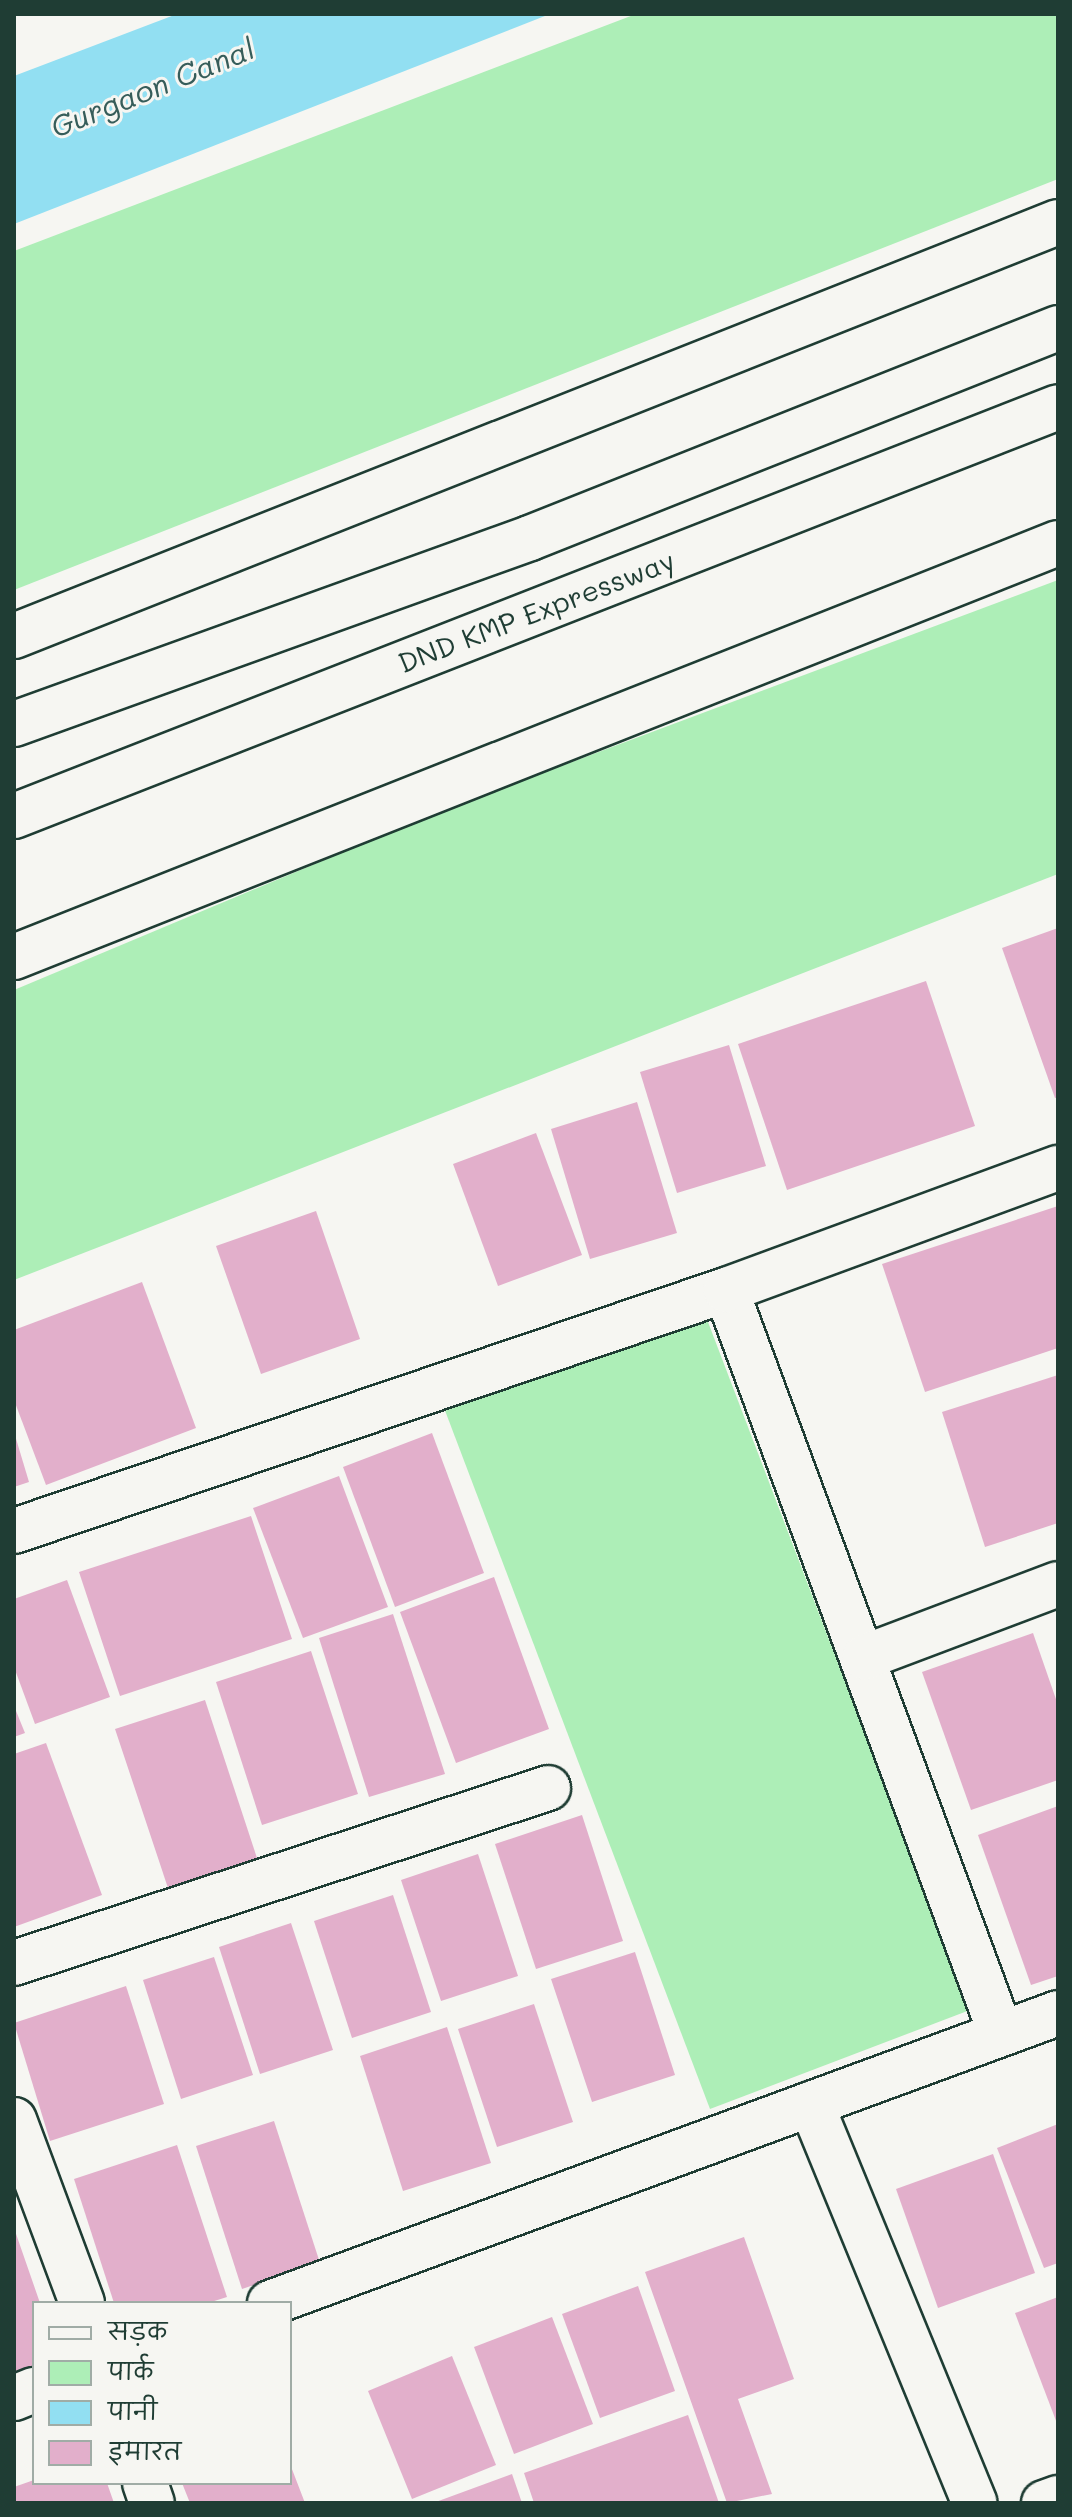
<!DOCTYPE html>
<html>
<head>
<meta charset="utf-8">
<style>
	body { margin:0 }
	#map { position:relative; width:1072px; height:2517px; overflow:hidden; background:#f6f6f2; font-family:Mali,"Playpen Sans Deva",sans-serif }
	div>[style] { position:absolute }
	.green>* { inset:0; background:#adeeb7 }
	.water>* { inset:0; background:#92dff2 }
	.building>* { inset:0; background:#e2afcb }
	.roads { filter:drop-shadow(2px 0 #1f3d34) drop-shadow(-2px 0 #1f3d34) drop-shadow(0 2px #1f3d34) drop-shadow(0 -2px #1f3d34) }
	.street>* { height:44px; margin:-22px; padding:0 22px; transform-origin:22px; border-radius:22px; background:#f6f6f2 }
	.secondary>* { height:44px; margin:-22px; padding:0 22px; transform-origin:22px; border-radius:22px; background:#f6f6f2 }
	.highway>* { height:44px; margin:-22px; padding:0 22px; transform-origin:22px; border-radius:22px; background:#f6f6f2 }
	span { translate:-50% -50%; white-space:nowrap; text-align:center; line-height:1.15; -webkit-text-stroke:6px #f6f6f2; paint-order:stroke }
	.street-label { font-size:28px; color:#1f3d34 }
	.water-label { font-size:30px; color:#365d5a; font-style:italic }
	.frame { position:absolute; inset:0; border:16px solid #1f3d34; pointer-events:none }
	.legend { position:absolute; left:32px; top:2301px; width:260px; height:184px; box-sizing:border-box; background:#f6f6f2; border:2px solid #a0aca6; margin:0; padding:10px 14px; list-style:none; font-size:24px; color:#1f3d34 }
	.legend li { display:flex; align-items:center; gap:16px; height:40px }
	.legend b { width:40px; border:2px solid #a0aca6 }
</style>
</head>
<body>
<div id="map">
	<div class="green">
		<i style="clip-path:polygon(636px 14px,1058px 14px,1058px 179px,14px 590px,14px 251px)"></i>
		<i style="clip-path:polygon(1058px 580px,1058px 874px,14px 1280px,14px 990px,441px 811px)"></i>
		<i style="clip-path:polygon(700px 1301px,970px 2010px,710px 2109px,441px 1400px)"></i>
	</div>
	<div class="water">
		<i style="clip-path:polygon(177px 14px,550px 14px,14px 224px,14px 76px)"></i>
	</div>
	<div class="building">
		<i style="clip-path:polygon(1058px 928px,1058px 1097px,1055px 1098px,1002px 948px)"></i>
		<i style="clip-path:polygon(926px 981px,975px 1126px,787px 1190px,738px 1044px)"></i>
		<i style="clip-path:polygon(729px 1045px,766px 1166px,677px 1193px,640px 1072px)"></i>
		<i style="clip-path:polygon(637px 1102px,677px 1233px,590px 1259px,551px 1129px)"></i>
		<i style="clip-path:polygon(536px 1133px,582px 1255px,498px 1286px,453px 1164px)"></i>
		<i style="clip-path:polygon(1058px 1206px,1058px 1348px,925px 1392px,882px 1264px)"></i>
		<i style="clip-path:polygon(316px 1211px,360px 1339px,261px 1374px,216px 1246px)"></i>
		<i style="clip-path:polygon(142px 1282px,196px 1428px,46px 1485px,14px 1400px,14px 1330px)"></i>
		<i style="clip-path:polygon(1058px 1375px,1058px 1523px,985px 1547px,942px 1412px)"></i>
		<i style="clip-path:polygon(14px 1432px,29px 1482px,14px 1487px)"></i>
		<i style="clip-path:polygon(432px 1433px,484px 1573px,395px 1607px,343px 1467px)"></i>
		<i style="clip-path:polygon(339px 1476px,388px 1607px,303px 1638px,253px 1508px)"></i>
		<i style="clip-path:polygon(251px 1516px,292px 1639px,120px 1696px,79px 1572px)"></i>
		<i style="clip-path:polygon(494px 1577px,549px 1729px,456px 1763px,400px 1612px)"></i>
		<i style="clip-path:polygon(67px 1580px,110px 1697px,35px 1724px,14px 1667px,14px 1599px)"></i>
		<i style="clip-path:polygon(393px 1614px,445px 1774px,369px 1797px,319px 1638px)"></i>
		<i style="clip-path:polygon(1033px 1633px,1058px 1705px,1058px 1780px,971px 1810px,922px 1672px)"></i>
		<i style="clip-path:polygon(311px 1651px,358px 1794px,262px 1825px,216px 1682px)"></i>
		<i style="clip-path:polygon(205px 1700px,257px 1858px,168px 1888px,115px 1729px)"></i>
		<i style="clip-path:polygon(14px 1706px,25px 1733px,14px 1737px)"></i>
		<i style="clip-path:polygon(46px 1743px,102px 1895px,14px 1927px,14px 1754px)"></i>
		<i style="clip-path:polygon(1058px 1806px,1058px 1976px,1031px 1985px,978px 1835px)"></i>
		<i style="clip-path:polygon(582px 1815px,623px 1941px,536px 1969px,495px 1844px)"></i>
		<i style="clip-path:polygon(478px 1854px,518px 1976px,441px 2001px,401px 1880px)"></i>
		<i style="clip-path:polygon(393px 1895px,431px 2012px,352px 2038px,314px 1921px)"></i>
		<i style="clip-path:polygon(291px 1923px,333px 2050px,260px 2074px,219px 1947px)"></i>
		<i style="clip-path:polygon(635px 1952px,675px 2075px,592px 2102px,551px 1979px)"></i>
		<i style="clip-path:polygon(214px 1957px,253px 2075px,181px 2099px,143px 1980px)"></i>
		<i style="clip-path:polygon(126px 1986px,164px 2104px,50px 2141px,14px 2023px)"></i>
		<i style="clip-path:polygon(534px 2004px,573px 2122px,497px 2147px,458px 2029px)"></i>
		<i style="clip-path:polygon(447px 2027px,491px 2163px,403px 2191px,360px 2056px)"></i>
		<i style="clip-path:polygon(274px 2121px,320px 2263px,242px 2289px,196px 2146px)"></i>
		<i style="clip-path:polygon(1058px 2124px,1058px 2263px,1044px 2268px,997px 2148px)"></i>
		<i style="clip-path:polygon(177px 2145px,227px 2297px,208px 2303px,114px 2303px,74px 2179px)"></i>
		<i style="clip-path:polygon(993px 2154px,1035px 2273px,938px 2308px,896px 2189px)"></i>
		<i style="clip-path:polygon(14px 2228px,40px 2303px,34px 2303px,34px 2369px,14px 2376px)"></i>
		<i style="clip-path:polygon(744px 2237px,794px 2379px,738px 2399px,772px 2494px,727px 2503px,645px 2272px)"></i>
		<i style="clip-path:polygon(638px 2286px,675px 2391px,600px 2418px,562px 2314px)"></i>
		<i style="clip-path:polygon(1058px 2297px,1058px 2426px,1015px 2313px)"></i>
		<i style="clip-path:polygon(552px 2317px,593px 2424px,514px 2454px,474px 2347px)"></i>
		<i style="clip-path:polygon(452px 2356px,496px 2465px,412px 2499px,368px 2391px)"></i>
		<i style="clip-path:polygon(688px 2415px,719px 2503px,534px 2503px,524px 2473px)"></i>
		<i style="clip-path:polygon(290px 2464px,305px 2503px,190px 2503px,182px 2483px,290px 2483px)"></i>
		<i style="clip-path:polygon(512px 2474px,522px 2503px,433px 2503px)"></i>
		<i style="clip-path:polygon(34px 2480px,107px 2483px,114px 2503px,14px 2503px,14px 2487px)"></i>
	</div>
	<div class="roads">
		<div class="street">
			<i style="left:726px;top:1290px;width:793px;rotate:69.71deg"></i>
			<i style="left:14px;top:1531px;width:752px;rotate:-18.7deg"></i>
			<i style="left:726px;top:1290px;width:354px;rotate:-20.2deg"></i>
			<i style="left:865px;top:1657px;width:206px;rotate:-20.7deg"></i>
			<i style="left:14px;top:1963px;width:562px;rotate:-18.14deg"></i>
			<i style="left:811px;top:2104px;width:431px;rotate:67.7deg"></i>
			<i style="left:14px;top:2120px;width:195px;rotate:69.6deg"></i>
			<i style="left:270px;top:2303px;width:840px;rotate:-20.2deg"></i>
			<i style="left:14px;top:2398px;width:22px;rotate:-22deg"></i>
			<i style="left:145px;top:2483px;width:21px;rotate:71deg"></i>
			<i style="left:1044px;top:2503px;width:15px;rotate:-20deg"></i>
		</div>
		<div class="secondary">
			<i style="left:14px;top:636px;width:1123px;rotate:-21.63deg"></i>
			<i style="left:14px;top:957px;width:1123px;rotate:-21.63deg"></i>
		</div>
		<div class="highway">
			<i style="left:14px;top:724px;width:548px;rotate:-19.82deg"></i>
			<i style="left:530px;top:538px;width:568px;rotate:-21.69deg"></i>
			<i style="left:14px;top:816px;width:1121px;rotate:-21.39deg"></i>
		</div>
	</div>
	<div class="street-label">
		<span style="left:536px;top:611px;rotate:-21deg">DND KMP Expressway</span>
	</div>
	<div class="water-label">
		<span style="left:152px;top:87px;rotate:-22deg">Gurgaon Canal</span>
	</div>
	<div class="frame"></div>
	<ul class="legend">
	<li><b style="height:10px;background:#f6f6f2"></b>सड़क</li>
	<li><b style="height:22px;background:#adeeb7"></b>पार्क</li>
	<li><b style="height:22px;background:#92dff2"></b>पानी</li>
	<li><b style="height:22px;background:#e2afcb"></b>इमारत</li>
	</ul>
</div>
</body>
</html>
